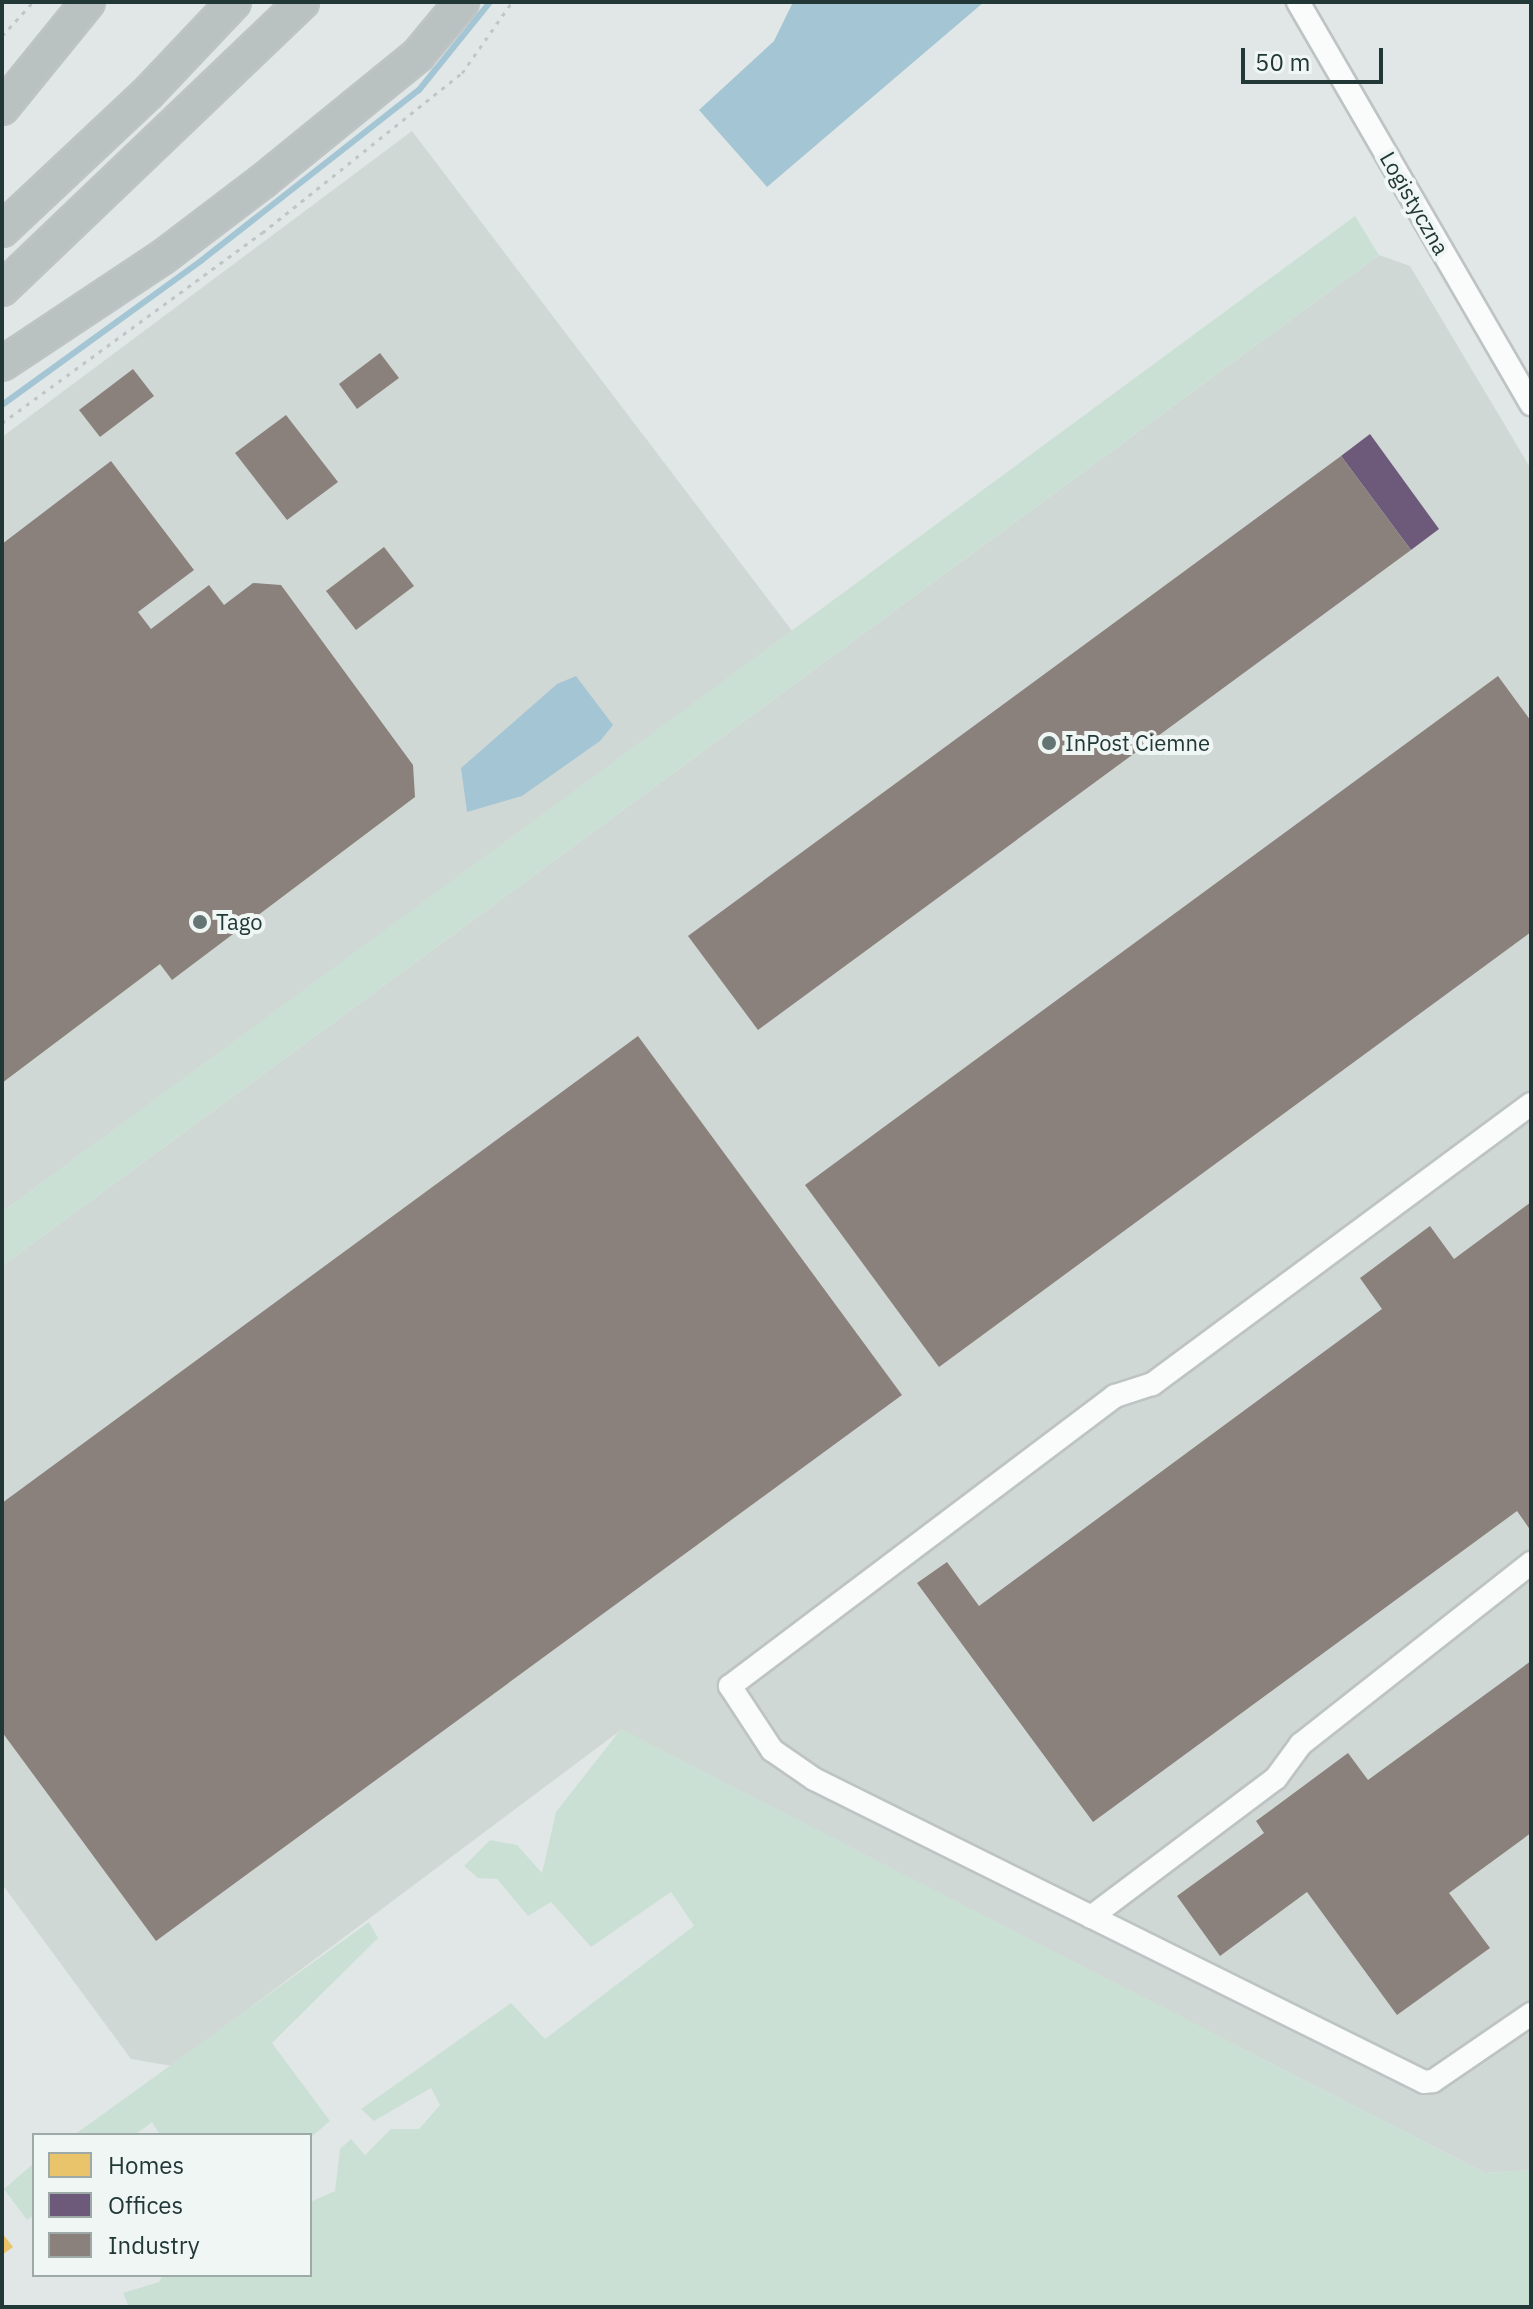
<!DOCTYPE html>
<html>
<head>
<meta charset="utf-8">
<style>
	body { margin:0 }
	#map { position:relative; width:1533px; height:2309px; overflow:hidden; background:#e1e7e6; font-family:"IBM Plex Sans",sans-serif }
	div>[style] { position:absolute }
	.built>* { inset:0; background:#d0d8d6 }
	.green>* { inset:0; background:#cbe0d5 }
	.water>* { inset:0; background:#a4c5d4 }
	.homes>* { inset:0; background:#e9c46a }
	.offices>* { inset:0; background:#6d597a }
	.industry>* { inset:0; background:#8a817c }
	.stream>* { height:6px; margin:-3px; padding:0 3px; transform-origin:3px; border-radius:3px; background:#a4c5d4 }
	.path>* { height:3px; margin-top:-1.5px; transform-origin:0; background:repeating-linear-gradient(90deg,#bfc7c6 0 4px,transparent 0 10px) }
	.roads { filter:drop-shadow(2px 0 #bec3c3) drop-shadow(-2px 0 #bec3c3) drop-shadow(0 2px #bec3c3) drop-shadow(0 -2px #bec3c3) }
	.minor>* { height:22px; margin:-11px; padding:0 11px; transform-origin:11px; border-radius:11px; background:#fafbfb }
	.highway>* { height:32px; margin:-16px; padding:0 16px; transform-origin:16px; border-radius:16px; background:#bac1c1 }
	.dots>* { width:22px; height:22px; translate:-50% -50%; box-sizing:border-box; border:4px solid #eff6f4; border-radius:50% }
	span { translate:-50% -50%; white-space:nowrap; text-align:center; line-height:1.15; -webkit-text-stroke:8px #eff6f4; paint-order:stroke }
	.street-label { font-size:22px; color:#213836 }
	.poi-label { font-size:22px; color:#213836 }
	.left { translate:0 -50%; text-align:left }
	.frame { position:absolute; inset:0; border:4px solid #213836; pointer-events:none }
	.legend { position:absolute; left:32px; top:2133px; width:280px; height:144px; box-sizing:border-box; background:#eff6f4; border:2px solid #9daaa8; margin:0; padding:10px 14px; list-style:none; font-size:24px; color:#213836 }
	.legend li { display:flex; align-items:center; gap:16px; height:40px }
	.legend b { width:40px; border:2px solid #9daaa8 }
	.scale { position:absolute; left:1241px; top:48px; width:142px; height:36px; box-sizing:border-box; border:4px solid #213836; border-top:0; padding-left:10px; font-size:24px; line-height:28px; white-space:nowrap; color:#213836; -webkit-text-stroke:6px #eff6f4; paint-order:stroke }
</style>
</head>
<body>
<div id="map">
	<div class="built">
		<i style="clip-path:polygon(412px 131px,793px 632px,2px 1212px,2px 437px)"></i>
		<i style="clip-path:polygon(1379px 255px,1410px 266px,1531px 469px,1531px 2170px,1485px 2173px,621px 1730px,172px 2066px,131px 2059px,2px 1884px,2px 1266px)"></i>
	</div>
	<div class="green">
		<i style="clip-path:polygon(1355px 216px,1379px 255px,2px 1266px,2px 1212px)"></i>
		<i style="clip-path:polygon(621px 1729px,1485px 2173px,1531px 2170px,1531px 2307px,129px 2307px,123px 2293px,159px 2282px,163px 2275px,310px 2275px,310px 2202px,335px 2191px,340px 2149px,351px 2139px,365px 2155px,391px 2129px,419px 2129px,440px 2105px,431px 2088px,374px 2121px,361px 2109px,511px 2003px,545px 2039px,694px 1926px,671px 1892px,591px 1947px,551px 1902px,528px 1916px,497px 1879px,478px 1878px,464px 1866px,490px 1840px,517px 1845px,542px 1873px,556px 1812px)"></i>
		<i style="clip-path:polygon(369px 1922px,378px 1938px,272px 2043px,330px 2121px,310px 2138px,160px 2135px,152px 2122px,135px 2135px,74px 2135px)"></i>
		<i style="clip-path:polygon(34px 2163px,34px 2215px,27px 2220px,4px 2189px)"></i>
	</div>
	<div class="water">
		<i style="clip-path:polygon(793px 2px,984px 2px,767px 187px,699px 110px,774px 41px)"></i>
		<i style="clip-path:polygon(576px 676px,613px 725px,600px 741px,522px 796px,467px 812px,461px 768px,557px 684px)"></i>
	</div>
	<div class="homes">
		<i style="clip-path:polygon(2px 2233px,13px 2247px,2px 2255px)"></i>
	</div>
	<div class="offices">
		<i style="clip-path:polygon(1370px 434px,1439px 529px,1411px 550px,1341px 456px)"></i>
	</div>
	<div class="industry">
		<i style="clip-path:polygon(380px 353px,399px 378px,357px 409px,339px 384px)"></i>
		<i style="clip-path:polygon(133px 369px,154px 396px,100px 437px,79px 410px)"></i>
		<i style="clip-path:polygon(286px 415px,338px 482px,287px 520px,235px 453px)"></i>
		<i style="clip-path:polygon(1341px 456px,1411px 550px,758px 1030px,688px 936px)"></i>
		<i style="clip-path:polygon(111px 461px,194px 570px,138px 612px,151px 629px,209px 585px,224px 605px,253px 583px,281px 585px,413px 765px,415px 797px,172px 980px,160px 964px,2px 1083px,2px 544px)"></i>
		<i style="clip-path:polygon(384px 547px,414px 586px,356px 630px,326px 591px)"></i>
		<i style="clip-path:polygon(1498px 676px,1531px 721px,1531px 932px,939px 1367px,805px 1185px)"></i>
		<i style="clip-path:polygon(638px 1036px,902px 1395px,156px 1941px,2px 1732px,2px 1503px)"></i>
		<i style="clip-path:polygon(1531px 1202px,1531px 1531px,1517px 1511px,1093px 1822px,917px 1583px,947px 1562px,979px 1606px,1382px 1309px,1360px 1278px,1430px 1226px,1454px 1259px)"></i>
		<i style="clip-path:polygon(1531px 1661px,1531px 1833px,1449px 1893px,1490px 1948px,1397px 2015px,1307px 1892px,1220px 1956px,1177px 1896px,1264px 1833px,1256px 1821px,1348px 1753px,1368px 1780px)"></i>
	</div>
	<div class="stream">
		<i style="left:2px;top:405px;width:247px;rotate:-35.9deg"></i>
		<i style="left:202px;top:260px;width:276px;rotate:-38.1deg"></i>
		<i style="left:419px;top:90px;width:113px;rotate:-51.1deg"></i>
	</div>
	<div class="path">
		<i style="left:2px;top:36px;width:46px;rotate:-47.6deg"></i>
		<i style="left:2px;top:423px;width:322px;rotate:-36.2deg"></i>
		<i style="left:262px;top:233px;width:256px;rotate:-38.7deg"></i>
		<i style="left:462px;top:73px;width:87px;rotate:-54.8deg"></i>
	</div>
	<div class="roads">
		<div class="minor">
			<i style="left:1298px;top:2px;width:465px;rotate:59.9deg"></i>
			<i style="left:1531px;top:1104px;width:471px;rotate:143.5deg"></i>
			<i style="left:1152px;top:1384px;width:39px;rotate:162deg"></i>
			<i style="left:1115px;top:1396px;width:482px;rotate:143deg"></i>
			<i style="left:730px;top:1686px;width:77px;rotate:56.7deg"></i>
			<i style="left:772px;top:1750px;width:51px;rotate:34.6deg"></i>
			<i style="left:814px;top:1779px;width:681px;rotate:26.41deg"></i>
			<i style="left:1424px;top:2082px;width:9px;rotate:-6deg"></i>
			<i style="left:1433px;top:2081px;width:119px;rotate:-34.4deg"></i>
			<i style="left:1091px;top:1917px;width:231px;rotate:-36.9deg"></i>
			<i style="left:1276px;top:1778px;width:42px;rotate:-53.7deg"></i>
			<i style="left:1301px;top:1744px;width:293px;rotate:-38.2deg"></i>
		</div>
		<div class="highway">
			<i style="left:2px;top:108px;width:136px;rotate:-50.9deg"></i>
			<i style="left:2px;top:230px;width:200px;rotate:-43.2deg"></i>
			<i style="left:148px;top:93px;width:125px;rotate:-46.6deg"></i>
			<i style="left:2px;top:289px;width:415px;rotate:-43.7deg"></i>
			<i style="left:2px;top:364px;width:193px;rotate:-33.6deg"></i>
			<i style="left:163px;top:257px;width:126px;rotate:-37.2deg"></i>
			<i style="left:263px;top:181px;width:200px;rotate:-39.1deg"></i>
			<i style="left:418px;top:55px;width:69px;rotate:-50.3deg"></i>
		</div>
	</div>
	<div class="dots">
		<i style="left:1049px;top:743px;background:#647574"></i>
		<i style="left:200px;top:922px;background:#647574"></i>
	</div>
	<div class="street-label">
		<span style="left:1415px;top:203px;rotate:60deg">Logistyczna</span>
	</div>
	<div class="poi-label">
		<span class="left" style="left:1065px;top:743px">InPost Ciemne</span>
		<span class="left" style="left:216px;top:922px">Tago</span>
	</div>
	<div class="frame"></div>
	<ul class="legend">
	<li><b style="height:22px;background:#e9c46a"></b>Homes</li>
	<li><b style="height:22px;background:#6d597a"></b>Offices</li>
	<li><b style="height:22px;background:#8a817c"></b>Industry</li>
	</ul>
	<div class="scale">50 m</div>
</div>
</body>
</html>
